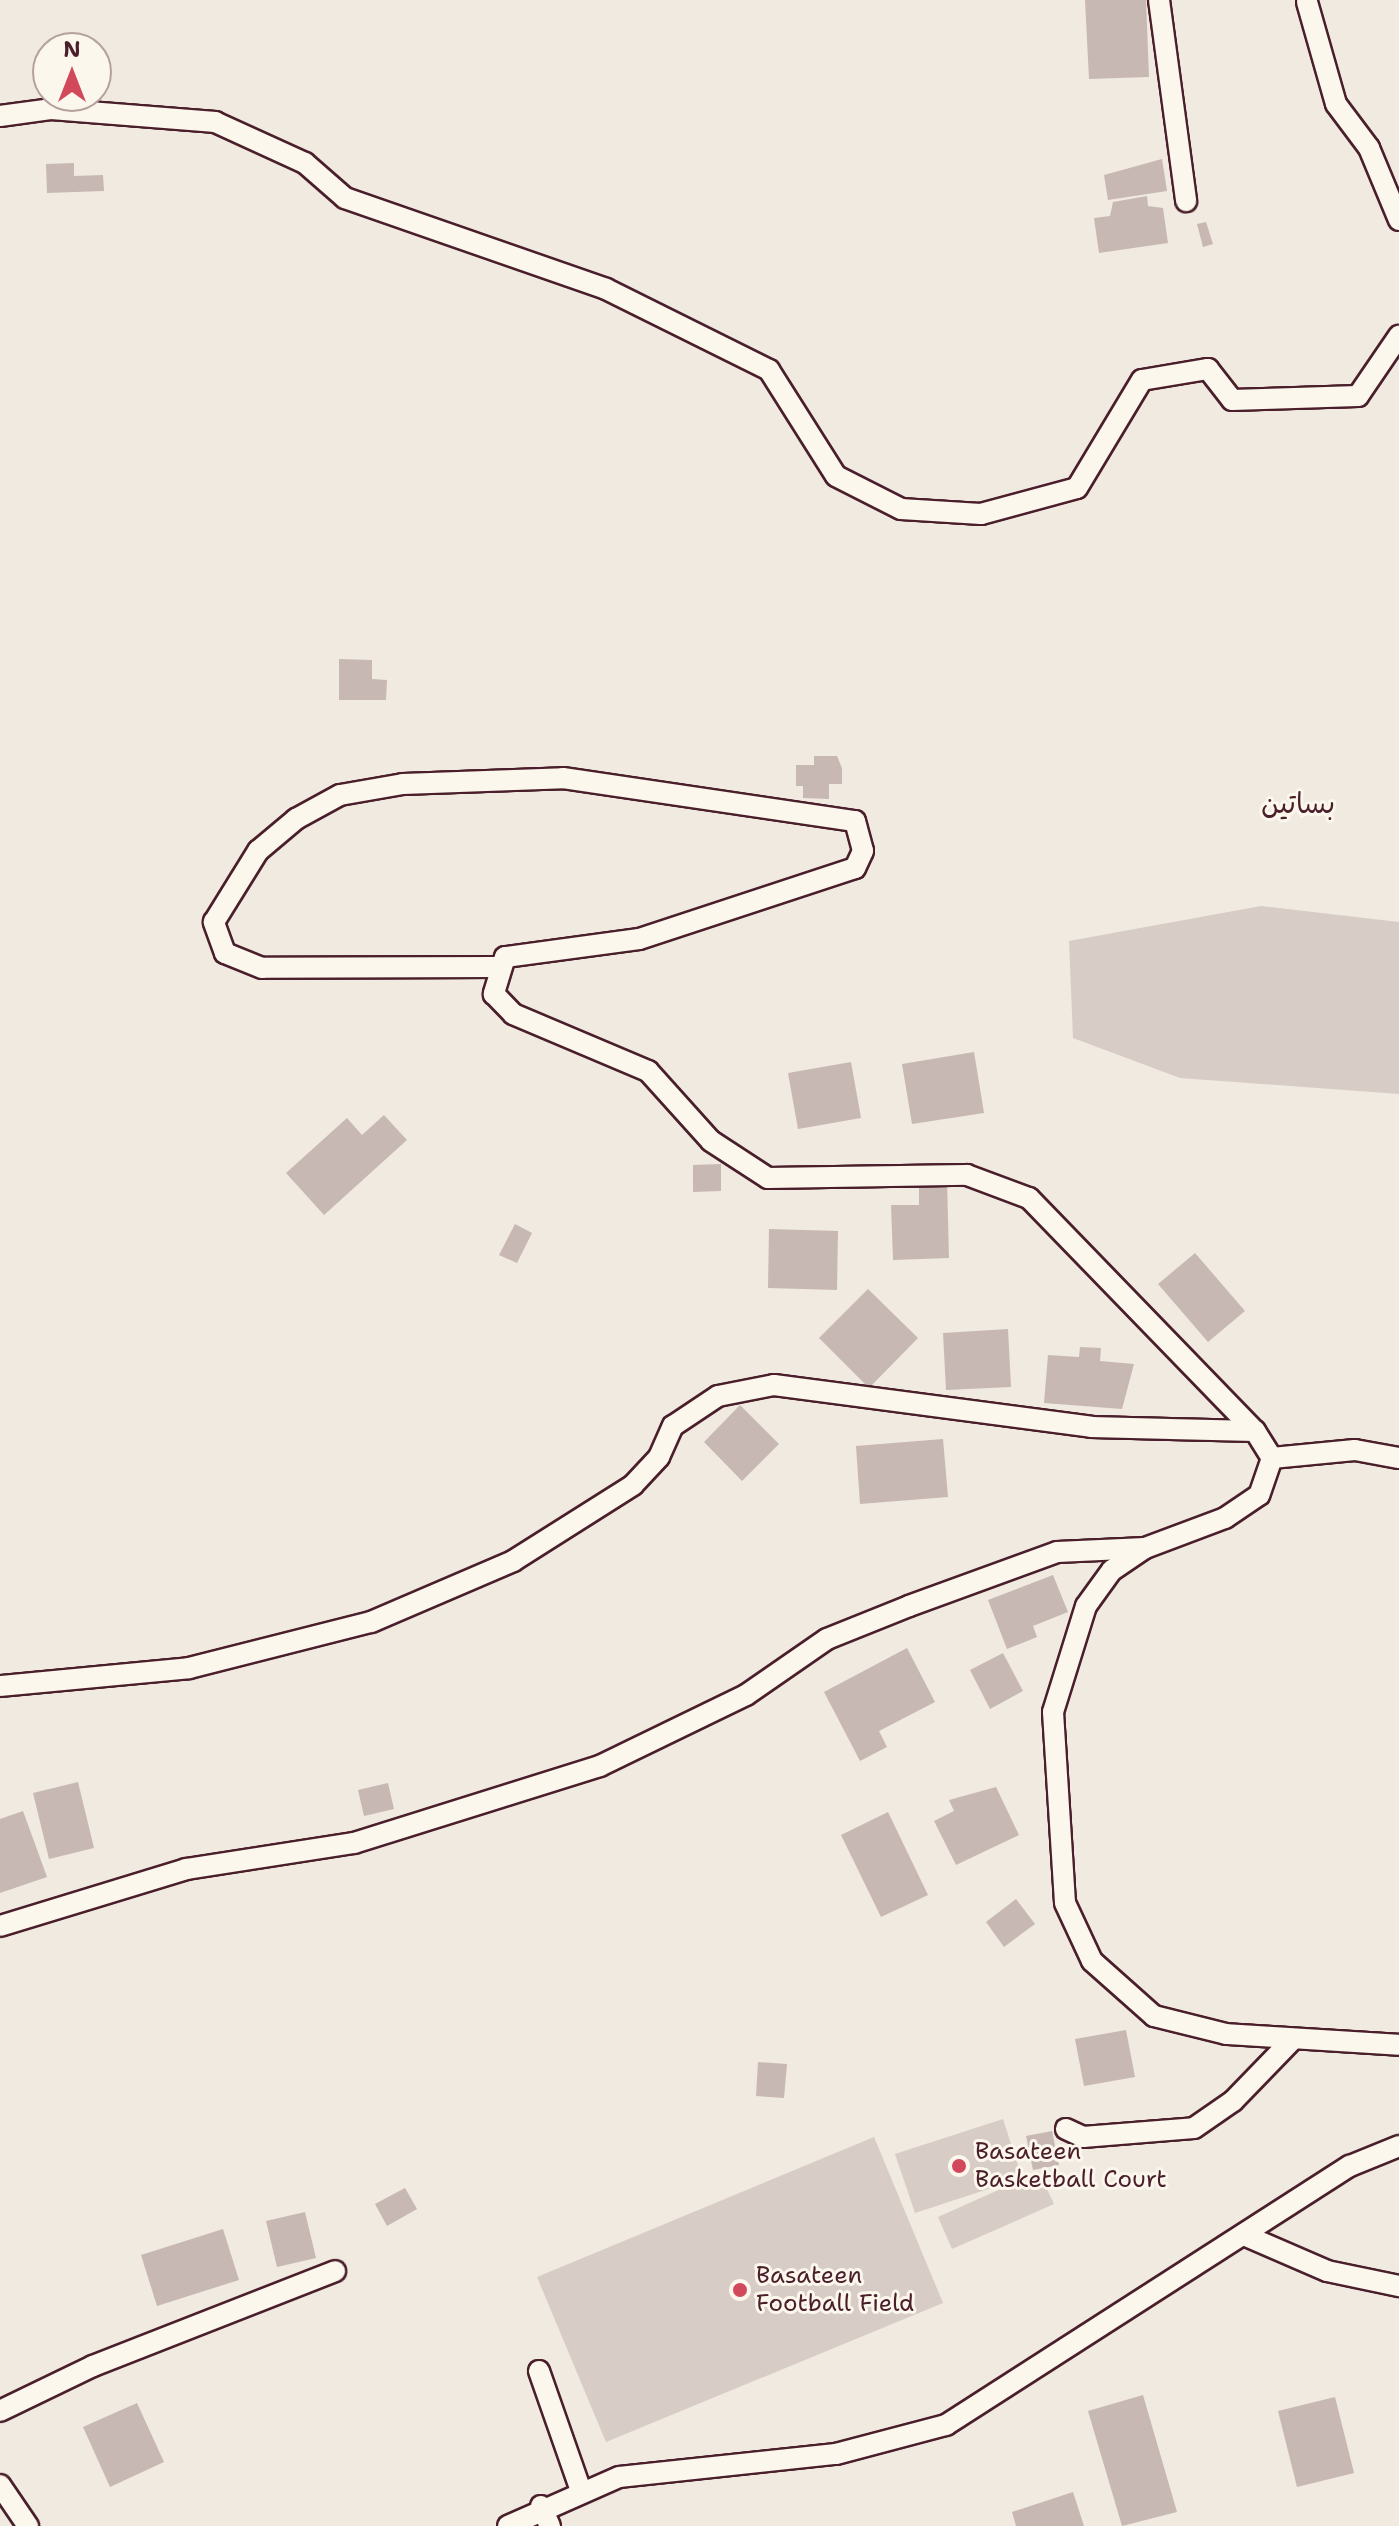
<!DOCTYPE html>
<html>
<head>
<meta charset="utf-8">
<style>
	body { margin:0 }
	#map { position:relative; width:1399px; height:2526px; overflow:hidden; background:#f0eae0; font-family:"Shantell Sans","Playpen Sans Arabic",sans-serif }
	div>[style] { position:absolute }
	.green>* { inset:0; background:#d8ccc6 }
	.building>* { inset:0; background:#c8b8b3 }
	.roads { filter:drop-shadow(2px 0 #4a1f2b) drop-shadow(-2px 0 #4a1f2b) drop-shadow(0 2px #4a1f2b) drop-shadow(0 -2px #4a1f2b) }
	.minor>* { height:20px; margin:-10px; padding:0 10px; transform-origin:10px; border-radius:10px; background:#fbf7ec }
	.dots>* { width:22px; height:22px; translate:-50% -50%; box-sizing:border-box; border:4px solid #fbf7ec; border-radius:50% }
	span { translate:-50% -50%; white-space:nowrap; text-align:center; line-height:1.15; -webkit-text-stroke:6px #fbf7ec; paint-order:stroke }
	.poi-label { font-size:24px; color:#4a1f2b }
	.left { translate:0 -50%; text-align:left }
	.quarter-label { font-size:28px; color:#4a1f2b }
	.north { position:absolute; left:32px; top:32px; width:80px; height:80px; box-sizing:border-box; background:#fbf7ec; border:2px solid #b4a19f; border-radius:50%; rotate:0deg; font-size:22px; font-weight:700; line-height:32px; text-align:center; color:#4a1f2b }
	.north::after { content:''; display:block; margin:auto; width:28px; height:36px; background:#d1495b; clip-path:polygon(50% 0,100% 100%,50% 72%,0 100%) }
</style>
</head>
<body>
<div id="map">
	<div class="green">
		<i style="clip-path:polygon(1261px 906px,1399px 922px,1399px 1094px,1180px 1078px,1073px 1038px,1069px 941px)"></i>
		<i style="clip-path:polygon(1003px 2119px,1022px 2178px,915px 2213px,895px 2154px)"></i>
		<i style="clip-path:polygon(874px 2137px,943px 2303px,606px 2442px,537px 2277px)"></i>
		<i style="clip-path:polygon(1039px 2172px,1054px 2204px,952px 2249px,938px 2217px)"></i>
	</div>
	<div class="building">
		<i style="clip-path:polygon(1085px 0,1146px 0,1149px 77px,1089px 79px)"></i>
		<i style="clip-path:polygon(1162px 159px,1167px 191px,1108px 200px,1104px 175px)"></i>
		<i style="clip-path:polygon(74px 163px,74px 176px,103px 175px,104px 191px,47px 193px,46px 164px)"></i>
		<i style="clip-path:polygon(1147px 196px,1148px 206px,1163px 208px,1168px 243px,1099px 253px,1094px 218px,1110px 216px,1113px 202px)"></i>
		<i style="clip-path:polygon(1206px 222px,1213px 244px,1203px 247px,1197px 224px)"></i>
		<i style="clip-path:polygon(339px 659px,372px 660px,372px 679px,387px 680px,386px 700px,339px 700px)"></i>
		<i style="clip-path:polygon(814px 756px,837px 756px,842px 768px,842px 784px,829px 784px,829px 799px,803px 798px,803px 786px,796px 786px,796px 765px,814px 765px)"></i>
		<i style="clip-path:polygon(974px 1052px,984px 1113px,912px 1124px,902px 1064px)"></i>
		<i style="clip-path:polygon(851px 1062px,861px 1118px,798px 1129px,788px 1073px)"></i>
		<i style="clip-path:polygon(384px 1115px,407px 1140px,324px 1215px,286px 1173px,347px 1118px,362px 1135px)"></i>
		<i style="clip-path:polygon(721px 1164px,721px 1191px,693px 1192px,693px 1165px)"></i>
		<i style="clip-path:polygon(947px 1180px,949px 1258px,893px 1260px,891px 1205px,919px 1205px,919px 1181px)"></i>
		<i style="clip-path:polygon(515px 1224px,532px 1233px,517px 1263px,499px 1255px)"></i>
		<i style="clip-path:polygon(769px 1229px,838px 1231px,837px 1290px,768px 1288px)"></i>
		<i style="clip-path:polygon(1195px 1253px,1245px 1311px,1208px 1342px,1158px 1284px)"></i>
		<i style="clip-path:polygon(868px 1289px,918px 1338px,869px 1388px,819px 1338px)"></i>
		<i style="clip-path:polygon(1008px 1329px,1011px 1387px,946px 1390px,943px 1333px)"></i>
		<i style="clip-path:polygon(1080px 1347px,1101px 1348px,1100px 1361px,1134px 1364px,1122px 1409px,1044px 1403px,1048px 1355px,1079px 1357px)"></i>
		<i style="clip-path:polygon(740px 1405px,779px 1444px,742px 1481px,704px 1442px)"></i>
		<i style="clip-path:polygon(943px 1439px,948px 1497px,860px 1504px,856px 1446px)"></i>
		<i style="clip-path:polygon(1053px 1575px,1068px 1612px,1033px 1626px,1037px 1637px,1007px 1649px,988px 1600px)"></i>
		<i style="clip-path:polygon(907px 1648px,935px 1702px,879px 1731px,887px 1747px,860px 1761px,824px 1692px)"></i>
		<i style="clip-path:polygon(1003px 1653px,1023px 1691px,990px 1709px,970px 1670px)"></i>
		<i style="clip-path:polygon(78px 1782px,94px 1848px,49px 1859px,33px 1793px)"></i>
		<i style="clip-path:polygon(388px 1783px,394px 1809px,364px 1816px,358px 1790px)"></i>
		<i style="clip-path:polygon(996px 1787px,1019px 1835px,956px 1865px,934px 1821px,954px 1811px,949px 1800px)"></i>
		<i style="clip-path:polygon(23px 1811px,47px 1877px,0 1893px,0 1819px)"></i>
		<i style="clip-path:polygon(888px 1812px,928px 1895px,881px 1917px,841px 1835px)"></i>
		<i style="clip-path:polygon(1016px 1899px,1035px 1924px,1004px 1947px,986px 1922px)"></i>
		<i style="clip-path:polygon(1126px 2030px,1135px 2077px,1084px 2086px,1075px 2039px)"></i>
		<i style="clip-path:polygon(758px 2062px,787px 2064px,784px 2098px,756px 2096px)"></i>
		<i style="clip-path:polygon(1052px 2131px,1059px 2165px,1033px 2170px,1026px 2136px)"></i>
		<i style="clip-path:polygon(405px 2188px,417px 2209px,387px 2226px,375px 2204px)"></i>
		<i style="clip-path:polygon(305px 2212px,316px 2258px,277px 2267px,266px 2221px)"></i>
		<i style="clip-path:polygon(223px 2229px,239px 2280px,157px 2306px,141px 2255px)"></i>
		<i style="clip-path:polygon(1143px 2395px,1177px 2512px,1122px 2526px,1088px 2411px)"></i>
		<i style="clip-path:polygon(1335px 2397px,1354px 2473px,1297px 2487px,1278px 2411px)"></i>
		<i style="clip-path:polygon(137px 2403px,164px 2462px,110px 2487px,83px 2427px)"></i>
		<i style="clip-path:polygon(1073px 2492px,1084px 2526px,1016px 2526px,1012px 2512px)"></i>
	</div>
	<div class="roads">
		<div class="minor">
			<i style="left:1159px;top:0;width:203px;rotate:82.3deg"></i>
			<i style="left:1307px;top:2px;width:106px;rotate:74.1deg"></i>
			<i style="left:1336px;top:104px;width:55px;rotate:53.1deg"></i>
			<i style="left:1369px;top:148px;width:78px;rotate:67.4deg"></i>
			<i style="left:0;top:116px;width:51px;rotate:-7.8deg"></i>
			<i style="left:51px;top:109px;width:165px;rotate:4.5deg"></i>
			<i style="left:215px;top:122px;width:99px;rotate:24.5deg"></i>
			<i style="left:305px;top:163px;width:53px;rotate:41.2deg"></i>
			<i style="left:345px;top:198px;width:276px;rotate:19.2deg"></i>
			<i style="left:606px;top:289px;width:182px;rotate:26.4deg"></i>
			<i style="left:769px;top:370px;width:125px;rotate:57.7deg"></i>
			<i style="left:836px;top:476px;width:73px;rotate:26.9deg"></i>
			<i style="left:901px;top:509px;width:80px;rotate:3.6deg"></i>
			<i style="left:981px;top:514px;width:99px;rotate:-15.2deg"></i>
			<i style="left:1077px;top:488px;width:126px;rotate:-59deg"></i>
			<i style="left:1142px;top:380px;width:67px;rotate:-9.5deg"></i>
			<i style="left:1208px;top:369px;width:39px;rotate:52deg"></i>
			<i style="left:1232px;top:400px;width:126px;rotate:-1.8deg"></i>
			<i style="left:1358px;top:396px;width:73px;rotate:-55.7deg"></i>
			<i style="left:497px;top:967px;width:235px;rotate:179.8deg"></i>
			<i style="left:262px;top:968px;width:40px;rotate:-158deg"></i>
			<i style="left:225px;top:953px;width:33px;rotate:-110deg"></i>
			<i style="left:214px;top:922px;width:84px;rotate:-58.2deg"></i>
			<i style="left:258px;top:851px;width:50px;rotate:-40.1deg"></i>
			<i style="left:296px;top:819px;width:50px;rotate:-28.6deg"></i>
			<i style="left:340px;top:795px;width:64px;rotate:-9.9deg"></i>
			<i style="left:403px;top:784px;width:160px;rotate:-2.1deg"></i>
			<i style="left:563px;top:778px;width:295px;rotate:8.4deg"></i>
			<i style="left:855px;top:821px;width:31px;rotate:75deg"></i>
			<i style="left:863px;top:851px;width:19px;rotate:115deg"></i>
			<i style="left:855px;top:868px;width:227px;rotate:161.8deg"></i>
			<i style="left:639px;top:939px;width:135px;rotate:172.3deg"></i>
			<i style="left:505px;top:957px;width:39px;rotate:107deg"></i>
			<i style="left:494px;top:994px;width:28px;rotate:46deg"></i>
			<i style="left:513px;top:1014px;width:147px;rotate:22.9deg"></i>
			<i style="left:648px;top:1071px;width:94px;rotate:48deg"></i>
			<i style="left:711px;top:1141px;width:68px;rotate:33deg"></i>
			<i style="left:768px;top:1178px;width:199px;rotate:-0.9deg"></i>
			<i style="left:967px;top:1175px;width:66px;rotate:20.4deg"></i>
			<i style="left:1029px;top:1198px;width:325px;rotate:45.9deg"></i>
			<i style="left:1255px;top:1431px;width:32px;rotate:58deg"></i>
			<i style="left:1272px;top:1458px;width:39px;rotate:109deg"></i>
			<i style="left:1259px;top:1495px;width:41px;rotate:145.9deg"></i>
			<i style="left:1225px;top:1518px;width:85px;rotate:159.4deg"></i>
			<i style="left:1145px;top:1548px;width:40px;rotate:146deg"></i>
			<i style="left:1112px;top:1570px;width:44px;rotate:125.8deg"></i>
			<i style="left:1086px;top:1606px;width:111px;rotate:107.3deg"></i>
			<i style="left:1053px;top:1712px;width:191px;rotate:86.4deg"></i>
			<i style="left:1065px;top:1903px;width:64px;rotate:65deg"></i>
			<i style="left:1092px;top:1961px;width:83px;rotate:41.6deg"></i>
			<i style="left:1154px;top:2016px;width:74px;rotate:14deg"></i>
			<i style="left:1226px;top:2034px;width:173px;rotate:3.6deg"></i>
			<i style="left:1272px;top:1458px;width:83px;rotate:-5.5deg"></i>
			<i style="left:1355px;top:1450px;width:45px;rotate:10.3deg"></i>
			<i style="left:0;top:1686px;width:190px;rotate:-5.4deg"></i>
			<i style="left:189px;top:1668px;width:188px;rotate:-14.2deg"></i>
			<i style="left:371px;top:1622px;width:155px;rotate:-23.2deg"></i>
			<i style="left:513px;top:1561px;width:142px;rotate:-32.3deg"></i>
			<i style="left:633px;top:1485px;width:38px;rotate:-47deg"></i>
			<i style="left:659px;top:1457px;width:34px;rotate:-66deg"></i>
			<i style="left:673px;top:1426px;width:54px;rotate:-33.7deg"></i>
			<i style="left:718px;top:1396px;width:57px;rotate:-11.1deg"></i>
			<i style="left:774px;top:1385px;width:320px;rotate:7.5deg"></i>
			<i style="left:1091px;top:1427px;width:164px;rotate:1.4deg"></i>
			<i style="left:0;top:1926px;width:195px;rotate:-17deg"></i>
			<i style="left:186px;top:1869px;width:170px;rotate:-8.8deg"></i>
			<i style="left:354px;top:1843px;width:258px;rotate:-17.4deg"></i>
			<i style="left:600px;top:1766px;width:162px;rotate:-25.9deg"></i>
			<i style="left:746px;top:1695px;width:98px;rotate:-34.7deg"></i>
			<i style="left:827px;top:1639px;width:88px;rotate:-21.9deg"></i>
			<i style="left:909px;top:1606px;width:158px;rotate:-20deg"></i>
			<i style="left:1057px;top:1552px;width:88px;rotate:-2.6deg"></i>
			<i style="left:1066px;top:2129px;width:19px;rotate:25deg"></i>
			<i style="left:1083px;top:2137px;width:111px;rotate:-4.6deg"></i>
			<i style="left:1194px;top:2128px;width:47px;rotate:-34.7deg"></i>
			<i style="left:1233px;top:2101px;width:86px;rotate:-45.9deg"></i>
			<i style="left:1244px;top:2235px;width:90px;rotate:23.4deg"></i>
			<i style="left:1327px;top:2271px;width:74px;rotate:11.8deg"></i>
			<i style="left:539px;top:2371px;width:124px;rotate:70.7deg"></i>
			<i style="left:0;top:2411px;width:103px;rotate:-25.8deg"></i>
			<i style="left:93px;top:2366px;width:260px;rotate:-21.4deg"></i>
			<i style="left:0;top:2485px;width:50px;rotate:55.7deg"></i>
			<i style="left:541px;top:2506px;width:22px;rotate:66deg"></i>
			<i style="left:508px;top:2526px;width:121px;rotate:-23.8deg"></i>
			<i style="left:619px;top:2477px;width:218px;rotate:-6.1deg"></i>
			<i style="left:836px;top:2454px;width:114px;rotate:-14.8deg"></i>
			<i style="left:946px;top:2425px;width:480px;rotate:-32.7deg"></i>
			<i style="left:1350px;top:2166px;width:53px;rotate:-22.2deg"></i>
		</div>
	</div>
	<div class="dots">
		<i style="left:959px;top:2166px;background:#d1495b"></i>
		<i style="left:740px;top:2290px;background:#d1495b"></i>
	</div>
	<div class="poi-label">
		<span class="left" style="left:975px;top:2166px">Basateen<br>Basketball Court</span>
		<span class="left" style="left:756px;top:2290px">Basateen<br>Football Field</span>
	</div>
	<div class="quarter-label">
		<span style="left:1298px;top:803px">بساتين</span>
	</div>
	<div class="north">N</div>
</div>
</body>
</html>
